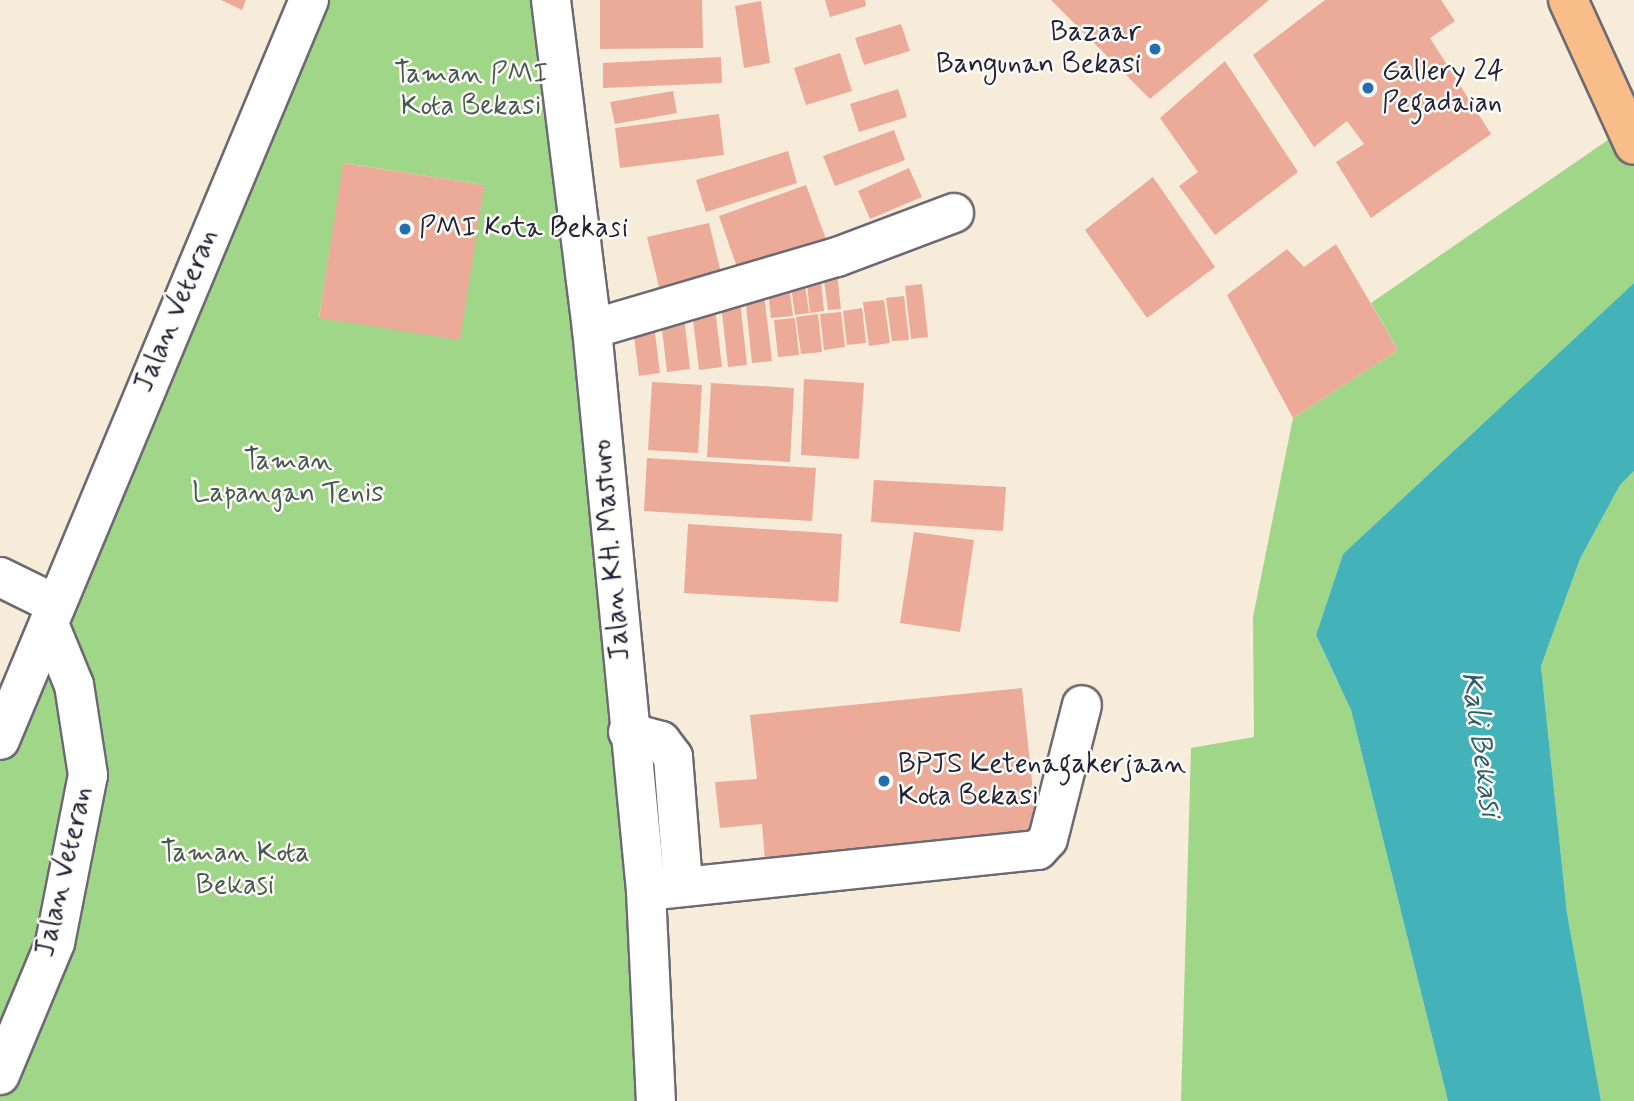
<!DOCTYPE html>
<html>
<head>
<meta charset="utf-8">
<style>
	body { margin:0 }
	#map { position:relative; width:1634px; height:1101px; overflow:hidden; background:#f7ecda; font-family:Mynerve,sans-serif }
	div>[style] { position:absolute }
	.green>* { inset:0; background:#a0d687 }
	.water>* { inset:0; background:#43b3b9 }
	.building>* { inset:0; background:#ebab98 }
	.roads { filter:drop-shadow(2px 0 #6d6973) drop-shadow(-2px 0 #6d6973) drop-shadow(0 2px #6d6973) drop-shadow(0 -2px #6d6973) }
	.minor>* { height:38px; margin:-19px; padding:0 19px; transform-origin:19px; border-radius:19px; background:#fff }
	.major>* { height:38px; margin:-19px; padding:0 19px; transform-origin:19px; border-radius:19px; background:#f8bd88 }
	.dots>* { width:19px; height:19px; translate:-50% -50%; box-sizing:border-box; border:4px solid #fdfcf7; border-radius:50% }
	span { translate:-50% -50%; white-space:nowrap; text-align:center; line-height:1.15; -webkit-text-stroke:5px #fdfcf7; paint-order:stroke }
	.poi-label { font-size:28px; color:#22223b }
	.right { translate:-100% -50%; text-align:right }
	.left { translate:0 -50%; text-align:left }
	.park-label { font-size:28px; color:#485852 }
	.street-label { font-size:28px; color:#22223b }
	.water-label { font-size:30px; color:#2f5c6d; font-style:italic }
</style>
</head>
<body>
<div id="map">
	<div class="green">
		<i style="clip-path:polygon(evenodd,309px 0,552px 0,653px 1101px,0 1101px,0 741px,309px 0,344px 163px,484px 185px,319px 318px,319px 317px,344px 163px)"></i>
		<i style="clip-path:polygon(1634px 122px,1634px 283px,1343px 554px,1316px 635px,1351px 710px,1448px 1101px,1181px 1101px,1191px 748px,1254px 737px,1253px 617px,1293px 418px,1398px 350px,1371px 303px)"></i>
		<i style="clip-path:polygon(1634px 471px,1634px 1101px,1601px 1101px,1567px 913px,1541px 666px,1580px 559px,1620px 485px)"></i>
	</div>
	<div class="water">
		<i style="clip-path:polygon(1634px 283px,1634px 471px,1620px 485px,1580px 559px,1541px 666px,1567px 913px,1601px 1101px,1448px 1101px,1351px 710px,1316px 635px,1343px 554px)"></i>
	</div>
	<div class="building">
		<i style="clip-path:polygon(221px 0,246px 0,242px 10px)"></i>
		<i style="clip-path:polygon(600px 0,702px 0,703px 48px,600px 49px)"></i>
		<i style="clip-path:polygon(825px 0,865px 0,866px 6px,830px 17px)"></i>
		<i style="clip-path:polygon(1051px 0,1269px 0,1150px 99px)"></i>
		<i style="clip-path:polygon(1325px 0,1441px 0,1455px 21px,1430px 38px,1491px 134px,1371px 218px,1336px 162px,1364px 144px,1347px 121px,1314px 147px,1253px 55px)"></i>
		<i style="clip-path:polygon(761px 1px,770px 63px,744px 68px,735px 6px)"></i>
		<i style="clip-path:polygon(901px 24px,910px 51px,864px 65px,855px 38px)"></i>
		<i style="clip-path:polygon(840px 53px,852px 91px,806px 105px,794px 68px)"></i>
		<i style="clip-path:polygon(721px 57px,722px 83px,603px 88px,603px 63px)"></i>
		<i style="clip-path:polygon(1225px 61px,1298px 172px,1215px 235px,1179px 186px,1198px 172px,1160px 118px)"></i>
		<i style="clip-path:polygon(898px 89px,907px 117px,859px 132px,850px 104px)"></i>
		<i style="clip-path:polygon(673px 91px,677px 113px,615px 124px,610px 102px)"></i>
		<i style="clip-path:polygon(719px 114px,724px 155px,620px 168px,615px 128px)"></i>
		<i style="clip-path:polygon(894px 130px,905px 160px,835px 186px,823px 156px)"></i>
		<i style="clip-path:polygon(788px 151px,797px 183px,706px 212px,696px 180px)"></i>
		<i style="clip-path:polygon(343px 163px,484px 185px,460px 340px,319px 318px)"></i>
		<i style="clip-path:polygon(909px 168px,922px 197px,870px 219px,858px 191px)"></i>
		<i style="clip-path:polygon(1153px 177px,1215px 267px,1147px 318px,1085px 230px)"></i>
		<i style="clip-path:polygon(806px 185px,826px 239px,738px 270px,719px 216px)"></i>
		<i style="clip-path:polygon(709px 223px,722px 277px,660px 291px,647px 237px)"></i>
		<i style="clip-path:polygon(1336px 244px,1398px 350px,1293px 418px,1227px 295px,1287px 249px,1304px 267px)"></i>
		<i style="clip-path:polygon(836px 264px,841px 309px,828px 310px,822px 266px)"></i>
		<i style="clip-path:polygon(820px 271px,824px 311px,810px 313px,806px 273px)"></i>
		<i style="clip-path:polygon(804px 278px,809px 313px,795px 315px,790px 279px)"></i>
		<i style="clip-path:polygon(922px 284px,928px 337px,911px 339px,905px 286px)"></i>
		<i style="clip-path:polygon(789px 286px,793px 316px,771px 318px,768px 289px)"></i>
		<i style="clip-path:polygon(764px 294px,772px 361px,752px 363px,745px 296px)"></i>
		<i style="clip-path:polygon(904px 296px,909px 340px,892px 341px,886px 298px)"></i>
		<i style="clip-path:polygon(884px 300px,890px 343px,869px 346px,863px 302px)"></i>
		<i style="clip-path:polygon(740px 301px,747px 365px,728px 367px,721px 304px)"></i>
		<i style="clip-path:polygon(715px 308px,722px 367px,699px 370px,692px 311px)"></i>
		<i style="clip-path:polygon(862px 308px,866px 343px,847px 345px,843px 311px)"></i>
		<i style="clip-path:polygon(841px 312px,845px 347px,824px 350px,820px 314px)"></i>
		<i style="clip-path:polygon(818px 314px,822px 352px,801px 354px,796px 317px)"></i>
		<i style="clip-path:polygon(684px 317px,690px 369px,667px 372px,661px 320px)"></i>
		<i style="clip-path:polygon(795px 318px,799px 355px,778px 357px,774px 320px)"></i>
		<i style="clip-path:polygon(655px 333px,660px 373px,639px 376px,634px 336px)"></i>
		<i style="clip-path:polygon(804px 379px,864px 383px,859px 459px,801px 455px)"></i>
		<i style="clip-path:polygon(652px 382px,702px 385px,698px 453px,648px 450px)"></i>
		<i style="clip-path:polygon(711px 383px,794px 388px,790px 462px,707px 457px)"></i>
		<i style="clip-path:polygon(647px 458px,816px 468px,812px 521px,644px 511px)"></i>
		<i style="clip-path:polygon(874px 480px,1006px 487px,1003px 531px,871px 522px)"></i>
		<i style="clip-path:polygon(688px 524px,842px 534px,838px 602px,684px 593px)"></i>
		<i style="clip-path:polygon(914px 532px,974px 540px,960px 632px,900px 623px)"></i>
		<i style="clip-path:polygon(1022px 688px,1039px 847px,766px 873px,762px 824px,720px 828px,715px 782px,757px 779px,750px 715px)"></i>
	</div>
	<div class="roads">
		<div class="minor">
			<i style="left:551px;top:0;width:332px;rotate:82.9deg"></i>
			<i style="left:592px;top:329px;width:565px;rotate:84.51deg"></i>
			<i style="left:646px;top:891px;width:210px;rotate:87.3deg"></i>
			<i style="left:592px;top:329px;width:255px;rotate:-16.4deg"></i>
			<i style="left:837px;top:257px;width:125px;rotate:-20.6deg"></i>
			<i style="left:0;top:577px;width:61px;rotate:26.1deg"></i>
			<i style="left:628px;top:732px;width:34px;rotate:15deg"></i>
			<i style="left:661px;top:741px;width:20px;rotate:53deg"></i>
			<i style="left:673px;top:757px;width:128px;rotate:85.5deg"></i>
			<i style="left:0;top:740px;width:802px;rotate:-67.34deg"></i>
			<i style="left:646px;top:891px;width:394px;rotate:-6deg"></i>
			<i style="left:1038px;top:850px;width:15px;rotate:-48deg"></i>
			<i style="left:1048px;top:839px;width:138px;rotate:-75.8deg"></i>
			<i style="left:0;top:1075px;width:143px;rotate:-67.4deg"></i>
			<i style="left:55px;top:943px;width:171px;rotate:-78.9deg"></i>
			<i style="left:88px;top:775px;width:91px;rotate:-98.8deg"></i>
			<i style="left:74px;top:685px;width:66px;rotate:-112.3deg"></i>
		</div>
		<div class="major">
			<i style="left:1568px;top:0;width:159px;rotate:65.5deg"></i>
		</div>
	</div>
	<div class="dots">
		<i style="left:1155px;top:49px;background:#1f6fb2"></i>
		<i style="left:1368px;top:88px;background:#1f6fb2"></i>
		<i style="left:405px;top:229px;background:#1f6fb2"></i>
		<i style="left:884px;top:781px;background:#1f6fb2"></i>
	</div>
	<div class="poi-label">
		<span class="right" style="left:1141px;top:49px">Bazaar<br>Bangunan Bekasi</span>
		<span class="left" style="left:1382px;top:88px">Gallery 24<br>Pegadaian</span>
		<span class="left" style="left:419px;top:229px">PMI Kota Bekasi</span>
		<span class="left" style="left:898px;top:781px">BPJS Ketenagakerjaan<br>Kota Bekasi</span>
	</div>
	<div class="park-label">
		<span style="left:471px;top:91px">Taman PMI<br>Kota Bekasi</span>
		<span style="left:288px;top:478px">Taman<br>Lapangan Tenis</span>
		<span style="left:235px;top:870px">Taman Kota<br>Bekasi</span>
	</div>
	<div class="street-label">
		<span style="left:177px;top:311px;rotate:-67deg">Jalan Veteran</span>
		<span style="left:612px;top:550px;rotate:-95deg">Jalan KH. Masturo</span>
		<span style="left:65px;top:872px;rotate:-77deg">Jalan Veteran</span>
	</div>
	<div class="water-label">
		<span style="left:1480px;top:744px;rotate:82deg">Kali Bekasi</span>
	</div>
</div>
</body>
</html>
